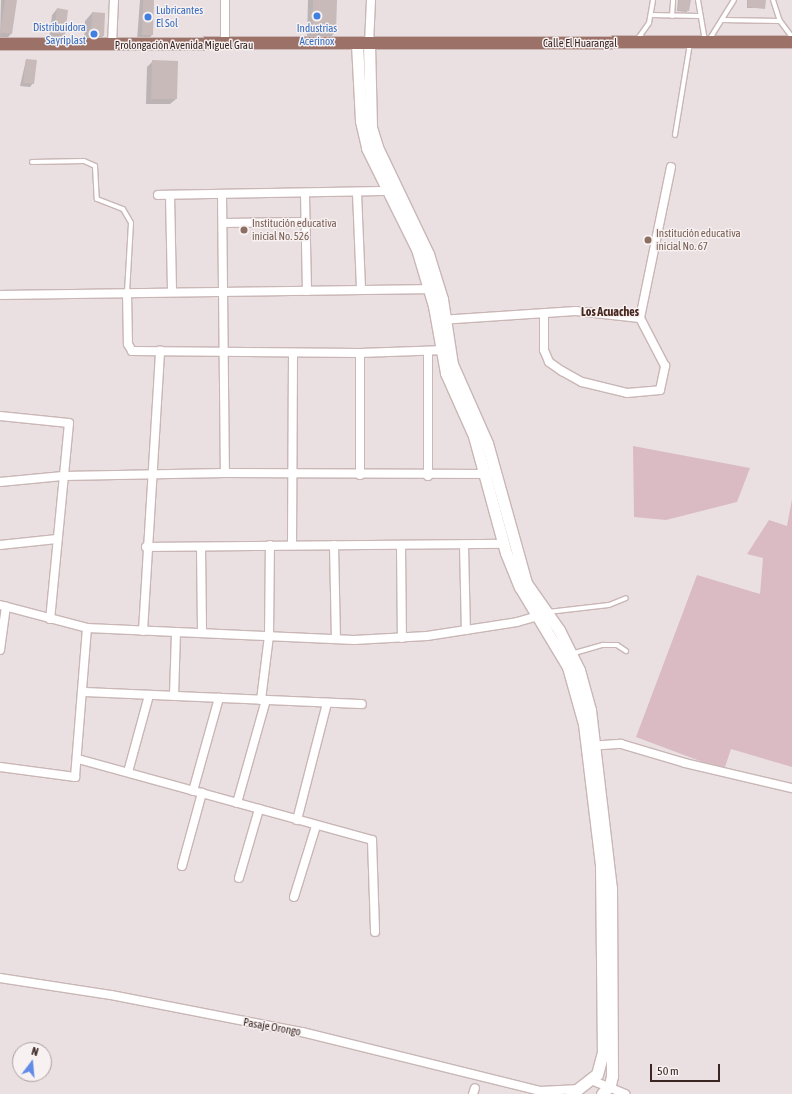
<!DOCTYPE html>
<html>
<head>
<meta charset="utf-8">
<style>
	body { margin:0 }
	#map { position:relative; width:792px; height:1094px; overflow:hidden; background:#eae0e1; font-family:"Asap Condensed",sans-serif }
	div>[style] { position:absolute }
	.green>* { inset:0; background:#dabbc4 }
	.shadow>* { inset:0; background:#0003 }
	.building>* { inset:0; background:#c7bab9 }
	.roads { filter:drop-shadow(1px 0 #c9b6b5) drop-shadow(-1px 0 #c9b6b5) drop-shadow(0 1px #c9b6b5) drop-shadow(0 -1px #c9b6b5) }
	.lane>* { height:4px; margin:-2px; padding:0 2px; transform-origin:2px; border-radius:2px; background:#fff }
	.street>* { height:8px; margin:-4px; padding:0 4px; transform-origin:4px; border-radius:4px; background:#fff }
	.secondary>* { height:11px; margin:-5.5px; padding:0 5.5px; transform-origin:5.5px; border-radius:5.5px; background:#fff }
	.primary>* { height:12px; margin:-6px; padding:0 6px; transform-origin:6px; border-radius:6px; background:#9c7268 }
	.dots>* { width:11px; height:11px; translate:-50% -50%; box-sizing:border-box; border:2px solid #f7f1f1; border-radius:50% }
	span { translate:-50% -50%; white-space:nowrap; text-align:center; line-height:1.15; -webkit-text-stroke:3px #f7f1f1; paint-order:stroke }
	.shop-label { font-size:11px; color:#366cbe }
	.left { translate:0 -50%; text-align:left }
	.right { translate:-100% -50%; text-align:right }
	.street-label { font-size:11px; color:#392622 }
	.education-label { font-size:11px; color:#785e54 }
	.neighbourhood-label { font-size:12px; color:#492820; font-weight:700 }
	.north { position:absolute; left:12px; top:1042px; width:40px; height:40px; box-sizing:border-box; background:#f7f1f1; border:1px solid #aba09e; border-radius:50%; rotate:16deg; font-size:11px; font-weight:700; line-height:16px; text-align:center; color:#392622 }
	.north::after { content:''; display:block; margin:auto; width:14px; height:18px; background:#628be7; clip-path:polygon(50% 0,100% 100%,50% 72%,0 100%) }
	.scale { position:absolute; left:650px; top:1064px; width:70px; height:18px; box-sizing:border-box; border:2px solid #392622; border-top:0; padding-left:5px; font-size:12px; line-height:14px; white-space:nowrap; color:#392622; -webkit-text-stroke:3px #f7f1f1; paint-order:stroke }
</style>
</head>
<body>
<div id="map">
	<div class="green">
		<i style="clip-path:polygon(633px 446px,750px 468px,737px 502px,666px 520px,634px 517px)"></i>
		<i style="clip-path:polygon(792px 499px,792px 767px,731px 749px,724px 770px,636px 737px,697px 575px,760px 594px,763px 558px,747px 554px,769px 520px,787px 526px)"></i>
	</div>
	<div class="shadow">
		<i style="clip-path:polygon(1px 0,16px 0,11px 34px,6px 39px,0 39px)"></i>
		<i style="clip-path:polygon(140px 0,153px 0,152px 35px,147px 40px,137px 40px)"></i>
		<i style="clip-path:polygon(308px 0,336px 0,335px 32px,330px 38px,307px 37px)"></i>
		<i style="clip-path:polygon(678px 0,690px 0,687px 12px,677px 11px)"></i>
		<i style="clip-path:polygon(747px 0,765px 0,764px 8px,747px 8px)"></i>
		<i style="clip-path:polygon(57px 9px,64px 34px,59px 40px,49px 39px,52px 15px)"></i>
		<i style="clip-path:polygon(92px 13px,103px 36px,95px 43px,84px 43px,85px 21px)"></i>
		<i style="clip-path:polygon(26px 60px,33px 83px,30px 87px,20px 86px)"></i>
		<i style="clip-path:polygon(153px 61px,176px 99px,170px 104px,146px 104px,147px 67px)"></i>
	</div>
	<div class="building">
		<i style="clip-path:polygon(5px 0,17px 0,12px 34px,0 33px)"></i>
		<i style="clip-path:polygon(143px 0,154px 0,153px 35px,142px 35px)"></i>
		<i style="clip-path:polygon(313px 0,337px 0,336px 32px,312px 32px)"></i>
		<i style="clip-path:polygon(679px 0,691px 0,689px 11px,678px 10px)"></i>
		<i style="clip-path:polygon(748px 0,766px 0,765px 9px,748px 7px)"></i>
		<i style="clip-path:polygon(57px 8px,68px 10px,65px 35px,54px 33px)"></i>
		<i style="clip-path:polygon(92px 12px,105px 13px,104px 36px,91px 36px)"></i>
		<i style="clip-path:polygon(26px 59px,37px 60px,34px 84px,23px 83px)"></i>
		<i style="clip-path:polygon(152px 60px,178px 61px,177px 99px,151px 99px)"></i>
	</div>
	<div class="roads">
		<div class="lane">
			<i style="left:698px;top:0;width:42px;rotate:80.3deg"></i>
			<i style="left:773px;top:0;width:22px;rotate:72deg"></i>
			<i style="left:780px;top:21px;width:20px;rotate:53deg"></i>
			<i style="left:651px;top:15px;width:48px;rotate:1.2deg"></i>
			<i style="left:672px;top:16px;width:16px;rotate:-86deg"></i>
			<i style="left:722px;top:20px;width:58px;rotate:1deg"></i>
			<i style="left:637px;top:40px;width:21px;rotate:-55deg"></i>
			<i style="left:649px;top:23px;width:23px;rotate:-80deg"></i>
			<i style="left:709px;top:40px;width:47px;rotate:-58deg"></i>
			<i style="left:675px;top:135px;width:93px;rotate:-80.7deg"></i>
			<i style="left:32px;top:162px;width:52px;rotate:-1.1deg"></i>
			<i style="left:84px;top:161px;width:12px;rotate:24deg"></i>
			<i style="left:95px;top:166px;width:33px;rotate:87deg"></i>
			<i style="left:97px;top:199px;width:28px;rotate:21deg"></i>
			<i style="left:123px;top:209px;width:16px;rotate:60deg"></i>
			<i style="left:131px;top:223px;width:70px;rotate:93.3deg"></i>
			<i style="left:548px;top:612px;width:61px;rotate:-6.5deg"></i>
			<i style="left:609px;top:605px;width:18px;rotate:-22deg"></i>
			<i style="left:571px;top:654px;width:33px;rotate:-16deg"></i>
			<i style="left:603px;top:645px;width:14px"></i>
			<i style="left:617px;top:645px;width:11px;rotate:34deg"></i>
		</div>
		<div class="street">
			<i style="left:225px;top:0;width:45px;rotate:90deg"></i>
			<i style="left:369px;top:44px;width:44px;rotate:-87.4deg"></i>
			<i style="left:112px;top:45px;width:45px;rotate:-87.5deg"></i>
			<i style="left:357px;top:193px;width:96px;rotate:87.6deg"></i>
			<i style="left:222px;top:194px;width:279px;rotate:89.4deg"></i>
			<i style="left:158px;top:195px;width:235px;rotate:-1deg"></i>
			<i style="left:170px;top:195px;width:97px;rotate:88.8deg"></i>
			<i style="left:305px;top:195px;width:96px;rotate:88.8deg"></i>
			<i style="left:223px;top:223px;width:83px;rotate:-0.7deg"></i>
			<i style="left:127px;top:293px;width:51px;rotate:88.9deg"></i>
			<i style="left:128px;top:344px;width:8px;rotate:60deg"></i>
			<i style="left:132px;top:351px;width:228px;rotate:0.5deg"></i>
			<i style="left:360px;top:353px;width:86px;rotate:-2deg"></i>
			<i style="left:0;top:295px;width:433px;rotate:-0.8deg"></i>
			<i style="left:544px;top:315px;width:35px;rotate:90deg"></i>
			<i style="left:544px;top:350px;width:13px;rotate:67deg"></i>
			<i style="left:549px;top:362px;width:16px;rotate:35deg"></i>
			<i style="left:562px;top:371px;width:23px;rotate:29deg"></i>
			<i style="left:582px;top:382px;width:46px;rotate:13.7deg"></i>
			<i style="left:627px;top:393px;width:33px;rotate:-5deg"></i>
			<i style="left:660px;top:390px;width:25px;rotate:-78deg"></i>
			<i style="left:665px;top:366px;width:54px;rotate:-117.5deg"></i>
			<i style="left:640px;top:318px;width:154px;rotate:-78.4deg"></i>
			<i style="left:440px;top:320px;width:136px;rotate:-3.8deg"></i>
			<i style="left:576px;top:311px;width:64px;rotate:6.2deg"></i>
			<i style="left:360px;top:353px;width:122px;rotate:90deg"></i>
			<i style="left:0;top:416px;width:69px;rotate:5.8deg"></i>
			<i style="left:69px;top:423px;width:197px;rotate:95.5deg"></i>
			<i style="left:428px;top:476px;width:125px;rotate:-90deg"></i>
			<i style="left:0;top:482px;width:63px;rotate:-5.4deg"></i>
			<i style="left:63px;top:476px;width:162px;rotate:-1.1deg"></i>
			<i style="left:225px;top:473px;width:264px;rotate:0.2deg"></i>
			<i style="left:0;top:545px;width:57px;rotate:-6deg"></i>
			<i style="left:292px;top:545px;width:192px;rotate:-89.7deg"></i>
			<i style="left:334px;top:545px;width:94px;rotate:88.8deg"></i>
			<i style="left:464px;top:545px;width:85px;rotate:88.7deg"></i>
			<i style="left:401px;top:546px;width:92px;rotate:89.4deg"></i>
			<i style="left:146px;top:547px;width:358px;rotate:-0.5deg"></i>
			<i style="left:201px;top:547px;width:86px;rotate:89.3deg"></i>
			<i style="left:0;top:605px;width:90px;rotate:14.8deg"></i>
			<i style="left:87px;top:628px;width:267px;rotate:2.6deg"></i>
			<i style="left:354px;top:640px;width:73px;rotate:-3.1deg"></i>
			<i style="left:427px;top:636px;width:91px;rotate:-8.8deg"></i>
			<i style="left:517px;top:622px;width:25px;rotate:-16deg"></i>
			<i style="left:143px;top:631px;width:281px;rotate:-86.5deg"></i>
			<i style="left:0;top:650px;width:44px;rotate:-82.2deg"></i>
			<i style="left:83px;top:692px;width:279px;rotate:2.5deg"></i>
			<i style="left:174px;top:696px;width:64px;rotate:-88.2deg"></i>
			<i style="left:261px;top:700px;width:64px;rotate:-82.9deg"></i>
			<i style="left:269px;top:636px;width:91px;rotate:-89.4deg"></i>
			<i style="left:589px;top:746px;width:32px;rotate:-4deg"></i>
			<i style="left:621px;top:744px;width:67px;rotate:16.5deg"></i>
			<i style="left:685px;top:763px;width:110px;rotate:13.2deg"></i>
			<i style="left:78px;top:759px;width:305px;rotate:15.4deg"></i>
			<i style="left:372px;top:840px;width:92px;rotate:88.1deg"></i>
			<i style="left:0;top:767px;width:76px;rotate:7.6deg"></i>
			<i style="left:75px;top:777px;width:149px;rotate:-85.4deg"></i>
			<i style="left:128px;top:772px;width:80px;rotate:-74.7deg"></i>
			<i style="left:193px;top:791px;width:97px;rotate:-74.4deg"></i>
			<i style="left:237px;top:803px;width:107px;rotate:-74.3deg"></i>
			<i style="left:297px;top:820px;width:121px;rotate:-75.6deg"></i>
			<i style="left:182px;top:866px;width:76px;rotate:-74.7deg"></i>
			<i style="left:239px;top:878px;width:72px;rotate:-73.8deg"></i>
			<i style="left:294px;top:897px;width:74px;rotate:-72.8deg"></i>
			<i style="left:0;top:978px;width:112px;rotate:8.7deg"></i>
			<i style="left:111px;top:995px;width:195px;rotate:11deg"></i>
			<i style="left:302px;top:1032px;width:245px;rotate:13.9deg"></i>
			<i style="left:540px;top:1091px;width:35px;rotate:-3deg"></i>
			<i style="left:591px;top:1080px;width:37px;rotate:22deg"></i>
			<i style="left:473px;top:1094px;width:6px;rotate:-72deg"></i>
		</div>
		<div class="secondary">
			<i style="left:357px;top:44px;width:77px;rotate:87deg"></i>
			<i style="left:361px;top:121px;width:28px;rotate:77deg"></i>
			<i style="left:367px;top:148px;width:113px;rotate:63.7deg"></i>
			<i style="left:417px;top:249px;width:59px;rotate:73.4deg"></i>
			<i style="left:434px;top:306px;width:68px;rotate:79.8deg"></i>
			<i style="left:446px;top:373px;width:69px;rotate:66deg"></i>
			<i style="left:474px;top:436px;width:121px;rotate:74.7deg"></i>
			<i style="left:506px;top:553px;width:37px;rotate:68deg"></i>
			<i style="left:520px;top:587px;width:93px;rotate:59deg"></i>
			<i style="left:568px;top:667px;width:59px;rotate:74.3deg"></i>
			<i style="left:584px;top:724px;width:142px;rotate:83.1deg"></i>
			<i style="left:601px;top:865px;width:187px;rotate:89.4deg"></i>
			<i style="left:603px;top:1052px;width:23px;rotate:105deg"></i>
			<i style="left:597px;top:1074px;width:33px;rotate:142deg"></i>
			<i style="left:369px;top:44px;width:83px;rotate:88.6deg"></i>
			<i style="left:371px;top:127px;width:21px;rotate:73deg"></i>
			<i style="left:377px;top:147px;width:119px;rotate:64.5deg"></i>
			<i style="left:428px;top:254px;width:47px;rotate:72.7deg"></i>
			<i style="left:442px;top:299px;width:66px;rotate:81.3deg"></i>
			<i style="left:452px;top:364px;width:86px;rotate:66.1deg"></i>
			<i style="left:487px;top:443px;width:145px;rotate:74.4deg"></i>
			<i style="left:526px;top:583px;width:57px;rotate:54.9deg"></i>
			<i style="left:559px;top:630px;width:45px;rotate:63.4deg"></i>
			<i style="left:579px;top:670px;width:41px;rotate:74.6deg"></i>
			<i style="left:590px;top:710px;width:179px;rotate:83.3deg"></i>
			<i style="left:611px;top:888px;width:188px;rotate:89.7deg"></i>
			<i style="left:612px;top:1076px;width:9px;rotate:103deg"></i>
			<i style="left:610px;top:1085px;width:12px;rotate:132deg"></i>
		</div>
		<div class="primary">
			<i style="left:0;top:44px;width:792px;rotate:-0.14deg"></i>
		</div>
	</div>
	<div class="dots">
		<i style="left:317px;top:16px;background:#3f7fe0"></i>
		<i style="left:148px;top:17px;background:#3f7fe0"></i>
		<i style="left:94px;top:34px;background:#3f7fe0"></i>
		<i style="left:244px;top:230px;background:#8d6e63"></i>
		<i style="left:648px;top:240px;background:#8d6e63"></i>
	</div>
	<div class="shop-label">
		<span class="left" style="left:156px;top:17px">Lubricantes<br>El Sol</span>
		<span class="right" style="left:86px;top:34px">Distribuidora<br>Sayriplast</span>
		<span style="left:317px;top:35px">Industrias<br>Acerinox</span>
	</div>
	<div class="street-label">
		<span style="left:580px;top:43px">Calle El Huarangal</span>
		<span style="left:184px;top:45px">Prolongación Avenida Miguel Grau</span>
		<span style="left:272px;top:1027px;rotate:10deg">Pasaje Orongo</span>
	</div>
	<div class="education-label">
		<span class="left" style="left:252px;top:230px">Institución educativa<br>inicial No. 526</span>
		<span class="left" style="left:656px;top:240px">Institución educativa<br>inicial No. 67</span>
	</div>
	<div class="neighbourhood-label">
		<span style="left:610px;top:313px">Los Acuaches</span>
	</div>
	<div class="north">N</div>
	<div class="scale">50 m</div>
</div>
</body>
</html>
